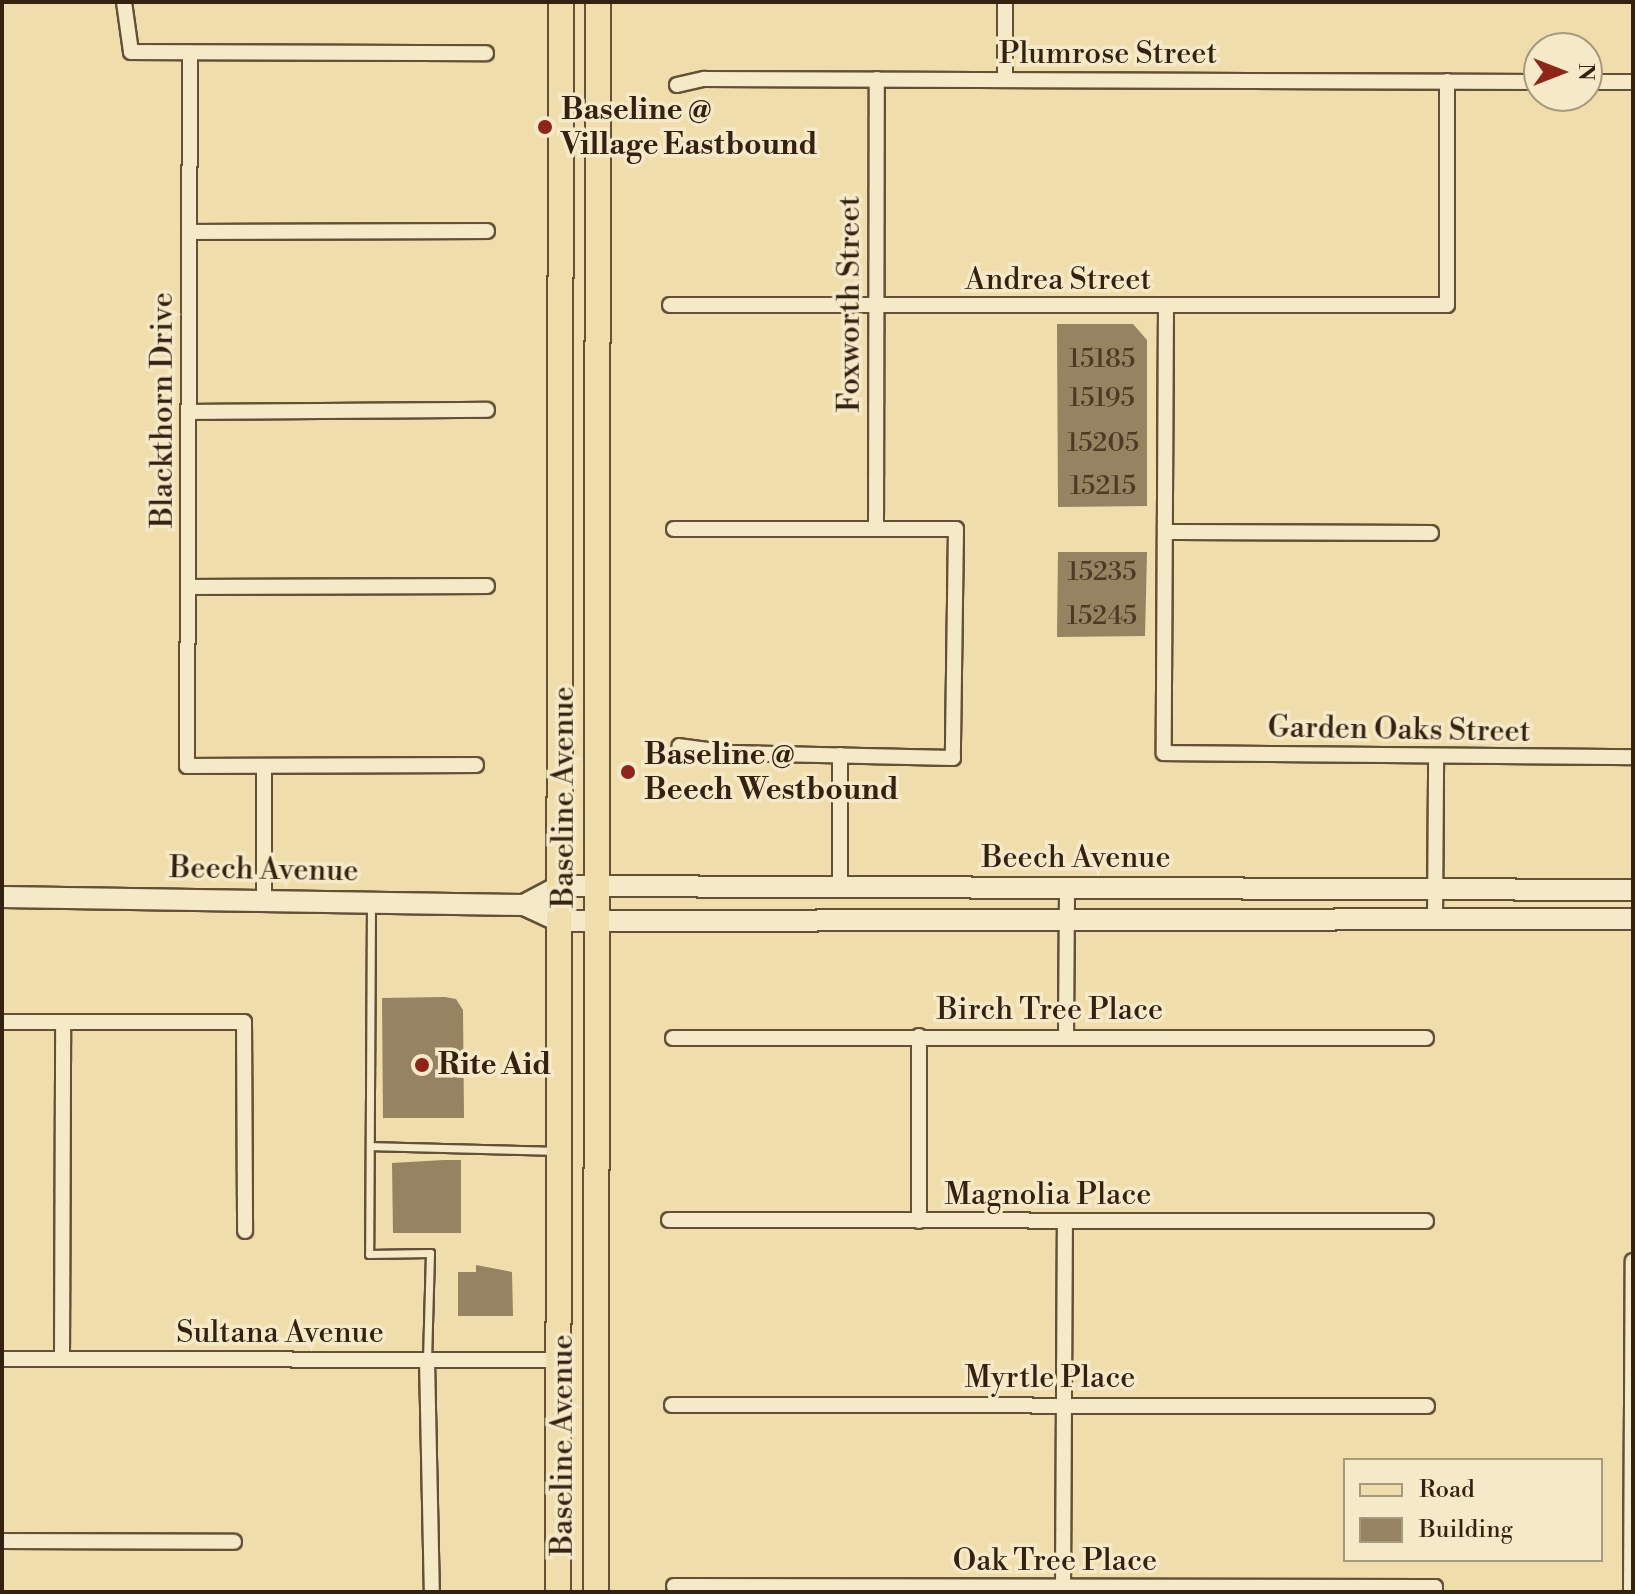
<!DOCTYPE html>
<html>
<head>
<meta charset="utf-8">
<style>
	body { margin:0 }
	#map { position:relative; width:1635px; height:1594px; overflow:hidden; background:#efddab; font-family:"Libre Bodoni",serif }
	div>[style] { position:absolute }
	.building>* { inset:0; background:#958361 }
	.roads { filter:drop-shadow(2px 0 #635037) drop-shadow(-2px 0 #635037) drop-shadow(0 2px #635037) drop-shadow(0 -2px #635037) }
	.lane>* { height:7px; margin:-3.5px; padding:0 3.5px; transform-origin:3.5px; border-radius:3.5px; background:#f5e9c8 }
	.street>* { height:14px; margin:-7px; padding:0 7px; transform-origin:7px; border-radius:7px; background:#f5e9c8 }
	.secondary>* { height:20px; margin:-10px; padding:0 10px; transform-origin:10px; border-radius:10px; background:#f5e9c8 }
	.primary>* { height:24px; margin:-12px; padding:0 12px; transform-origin:12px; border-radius:12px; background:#efddab }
	.dots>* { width:22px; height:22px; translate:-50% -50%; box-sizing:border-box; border:4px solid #f5e9c8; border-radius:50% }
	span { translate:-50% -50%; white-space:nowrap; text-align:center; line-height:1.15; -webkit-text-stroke:7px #f5e9c8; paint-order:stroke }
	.number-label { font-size:26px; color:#4c3a24 }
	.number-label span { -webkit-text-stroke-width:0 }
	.street-label { font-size:30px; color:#342110 }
	.poi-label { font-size:30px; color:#342110; font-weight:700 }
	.left { translate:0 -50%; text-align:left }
	.frame { position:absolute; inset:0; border:4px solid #342110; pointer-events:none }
	.legend { position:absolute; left:1343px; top:1458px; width:260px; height:104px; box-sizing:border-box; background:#f5e9c8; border:2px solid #a8997e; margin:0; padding:10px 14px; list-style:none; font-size:24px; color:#342110 }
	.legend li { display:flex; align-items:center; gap:16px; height:40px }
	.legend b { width:40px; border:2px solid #a8997e }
	.north { position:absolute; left:1523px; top:32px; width:80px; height:80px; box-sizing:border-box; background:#f5e9c8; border:2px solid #a8997e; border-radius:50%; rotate:90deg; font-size:22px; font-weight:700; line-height:32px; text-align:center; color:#342110 }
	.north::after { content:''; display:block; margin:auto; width:28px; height:36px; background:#8f2418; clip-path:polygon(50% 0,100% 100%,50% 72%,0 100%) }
</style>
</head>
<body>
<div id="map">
	<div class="building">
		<i style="clip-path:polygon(1057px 324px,1133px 324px,1147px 340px,1147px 506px,1058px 507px)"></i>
		<i style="clip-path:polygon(1058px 552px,1147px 552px,1145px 636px,1057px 637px)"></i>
		<i style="clip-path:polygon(445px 997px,456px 999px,463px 1010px,464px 1118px,383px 1118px,382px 998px)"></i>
		<i style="clip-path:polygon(444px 1160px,461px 1160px,461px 1233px,393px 1233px,392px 1163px)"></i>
		<i style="clip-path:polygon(476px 1265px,512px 1272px,513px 1316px,458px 1316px,458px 1272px,476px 1272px)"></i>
	</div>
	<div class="roads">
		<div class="lane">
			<i style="left:371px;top:905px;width:349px;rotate:90.3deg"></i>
			<i style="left:369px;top:1254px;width:61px;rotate:-0.9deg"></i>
			<i style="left:430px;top:1253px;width:107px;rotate:91.6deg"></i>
			<i style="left:370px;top:1146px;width:186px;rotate:1.5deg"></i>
		</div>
		<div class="street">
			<i style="left:124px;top:2px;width:50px;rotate:82deg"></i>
			<i style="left:131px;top:52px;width:355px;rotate:0.2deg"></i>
			<i style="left:190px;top:53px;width:713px;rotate:90.24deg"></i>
			<i style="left:187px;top:766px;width:289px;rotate:-0.2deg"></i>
			<i style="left:1005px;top:80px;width:78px;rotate:-90deg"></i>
			<i style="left:1587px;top:82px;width:46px"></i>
			<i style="left:677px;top:85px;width:28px;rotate:-13deg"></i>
			<i style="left:704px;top:79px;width:835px;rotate:0.21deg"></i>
			<i style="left:189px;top:232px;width:298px;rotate:-0.2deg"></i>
			<i style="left:670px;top:305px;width:777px"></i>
			<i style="left:1447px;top:305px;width:224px;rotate:-90deg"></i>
			<i style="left:1166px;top:306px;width:447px;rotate:90.3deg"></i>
			<i style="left:1164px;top:753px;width:469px;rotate:0.5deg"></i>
			<i style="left:189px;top:412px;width:298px;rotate:-0.4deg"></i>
			<i style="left:674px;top:529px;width:282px"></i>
			<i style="left:956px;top:529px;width:229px;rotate:90.8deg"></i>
			<i style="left:953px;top:758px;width:223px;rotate:-178.7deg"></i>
			<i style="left:730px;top:753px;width:51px;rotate:-172.2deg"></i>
			<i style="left:876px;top:529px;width:450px;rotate:-89.9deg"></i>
			<i style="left:1165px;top:532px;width:266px;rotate:0.2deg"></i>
			<i style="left:188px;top:587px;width:299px;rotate:-0.2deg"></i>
			<i style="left:264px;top:766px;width:133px;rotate:90deg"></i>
			<i style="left:840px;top:888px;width:133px;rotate:-90deg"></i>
			<i style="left:1435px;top:919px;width:162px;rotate:-89.6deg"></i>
			<i style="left:2px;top:1022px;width:242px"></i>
			<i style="left:244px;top:1022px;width:209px;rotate:89.7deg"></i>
			<i style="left:919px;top:1036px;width:185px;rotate:90deg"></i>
			<i style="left:1066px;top:1036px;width:148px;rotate:-89.6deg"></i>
			<i style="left:673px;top:1038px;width:753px"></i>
			<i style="left:669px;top:1220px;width:757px;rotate:0.08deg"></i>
			<i style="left:2px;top:1359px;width:555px;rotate:0.1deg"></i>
			<i style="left:62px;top:1359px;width:336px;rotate:-89.8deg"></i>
			<i style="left:427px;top:1360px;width:232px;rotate:88.8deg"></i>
			<i style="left:672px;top:1405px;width:755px;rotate:0.08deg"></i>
			<i style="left:2px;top:1541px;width:232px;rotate:0.2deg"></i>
			<i style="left:674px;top:1586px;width:761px;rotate:0.08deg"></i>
			<i style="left:1435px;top:1587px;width:5px;rotate:90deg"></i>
			<i style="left:1063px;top:1588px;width:366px;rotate:-89.7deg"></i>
			<i style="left:1631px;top:1592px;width:331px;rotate:-89.7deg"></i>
		</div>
		<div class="secondary">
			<i style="left:2px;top:897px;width:522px;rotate:0.88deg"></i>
			<i style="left:524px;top:905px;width:38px;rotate:25deg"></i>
			<i style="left:559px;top:921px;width:1074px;rotate:-0.11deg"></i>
			<i style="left:524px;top:905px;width:40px;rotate:-28deg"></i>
			<i style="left:559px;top:886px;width:1074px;rotate:0.21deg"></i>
		</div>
		<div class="primary">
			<i style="left:558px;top:1592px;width:1590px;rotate:-89.89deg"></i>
			<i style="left:596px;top:1592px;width:1590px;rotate:-89.93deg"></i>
		</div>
	</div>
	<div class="dots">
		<i style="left:545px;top:127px;background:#8f2418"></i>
		<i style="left:628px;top:772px;background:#8f2418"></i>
		<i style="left:422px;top:1065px;background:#8f2418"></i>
	</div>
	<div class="number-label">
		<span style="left:1102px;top:360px">15185</span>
		<span style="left:1102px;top:399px">15195</span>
		<span style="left:1103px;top:444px">15205</span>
		<span style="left:1103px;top:487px">15215</span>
		<span style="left:1102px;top:573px">15235</span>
		<span style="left:1102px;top:617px">15245</span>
	</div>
	<div class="street-label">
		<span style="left:1108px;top:54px">Plumrose Street</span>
		<span style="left:1058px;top:280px">Andrea Street</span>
		<span style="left:850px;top:304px;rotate:-90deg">Foxworth Street</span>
		<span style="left:163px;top:410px;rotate:-90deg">Blackthorn Drive</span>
		<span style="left:1399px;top:730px;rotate:1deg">Garden Oaks Street</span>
		<span style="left:564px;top:797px;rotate:-90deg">Baseline Avenue</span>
		<span style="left:1076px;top:858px">Beech Avenue</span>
		<span style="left:264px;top:870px;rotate:1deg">Beech Avenue</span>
		<span style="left:1050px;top:1010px">Birch Tree Place</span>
		<span style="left:1048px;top:1195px">Magnolia Place</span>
		<span style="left:280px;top:1333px">Sultana Avenue</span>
		<span style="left:1050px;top:1378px">Myrtle Place</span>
		<span style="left:563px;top:1445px;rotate:-90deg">Baseline Avenue</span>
		<span style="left:1055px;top:1561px">Oak Tree Place</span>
	</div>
	<div class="poi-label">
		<span class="left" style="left:561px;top:127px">Baseline @<br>Village Eastbound</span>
		<span class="left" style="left:644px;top:772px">Baseline @<br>Beech Westbound</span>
		<span class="left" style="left:438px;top:1065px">Rite Aid</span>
	</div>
	<div class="frame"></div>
	<ul class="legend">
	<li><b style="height:10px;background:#efddab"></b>Road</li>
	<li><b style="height:22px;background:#958361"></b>Building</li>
	</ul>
	<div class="north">N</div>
</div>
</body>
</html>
